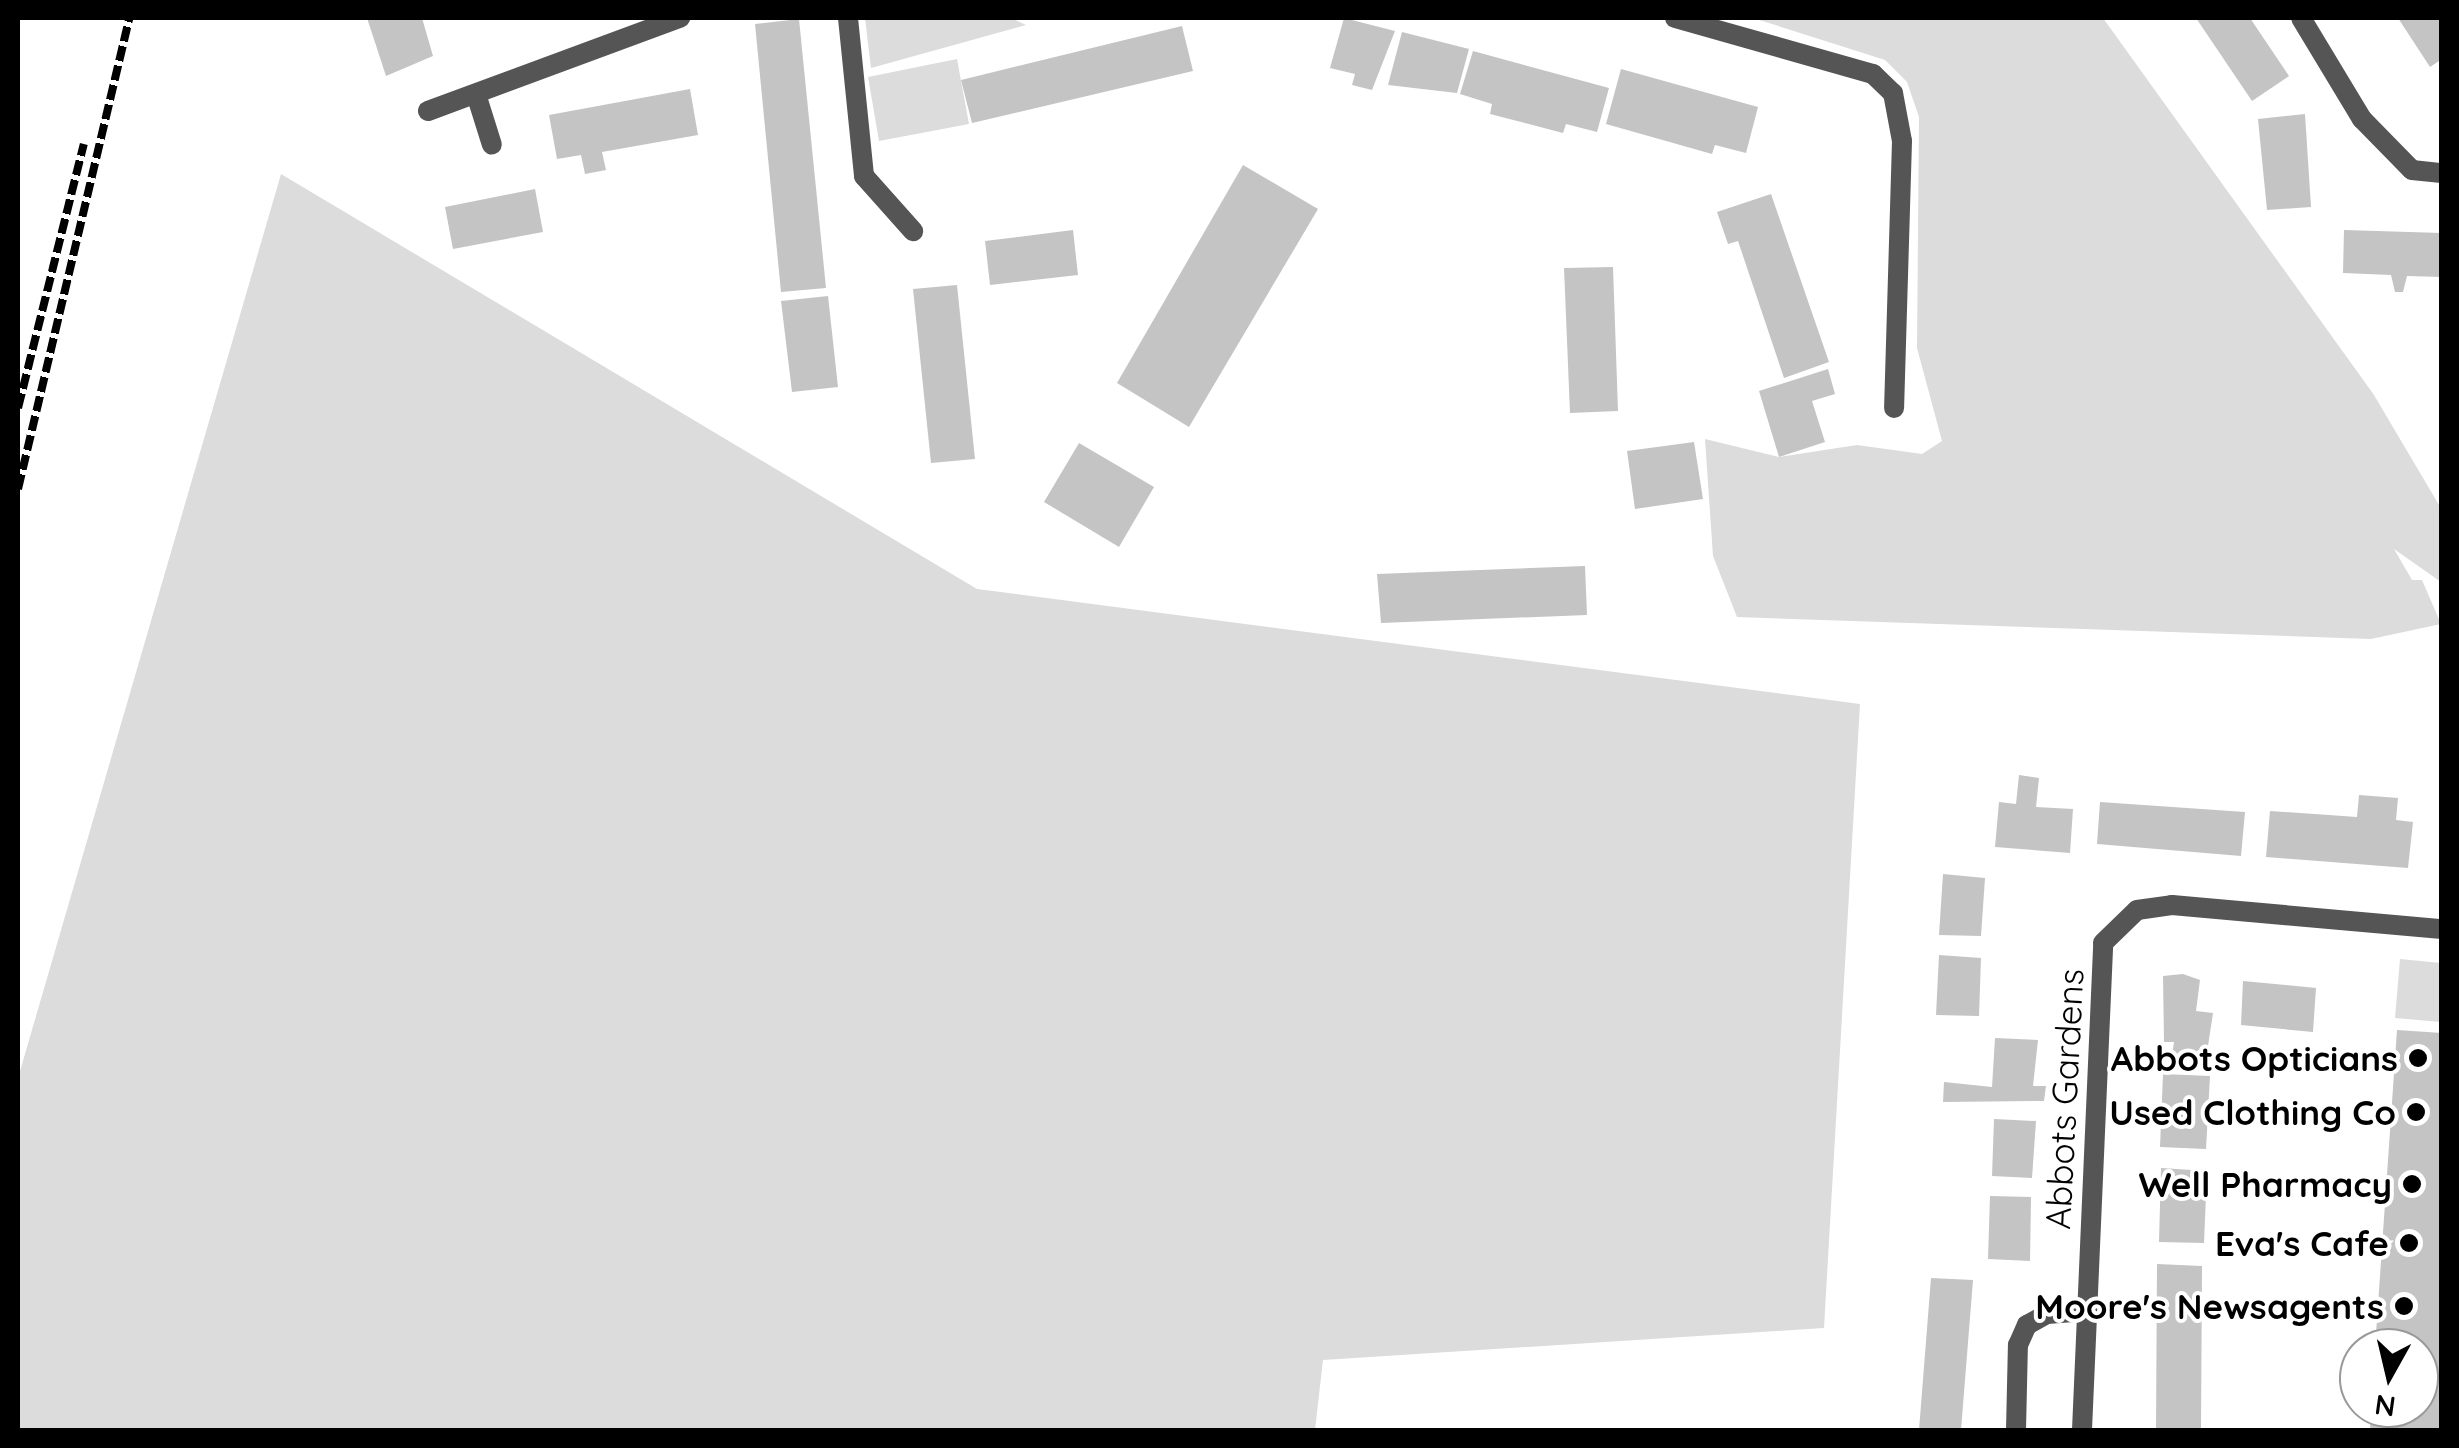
<!DOCTYPE html>
<html>
<head>
<meta charset="utf-8">
<style>
	body { margin:0 }
	#map { position:relative; width:2459px; height:1448px; overflow:hidden; background:#fff; font-family:Quicksand,sans-serif }
	div>[style] { position:absolute }
	.green>* { inset:0; background:#dcdcdc }
	.building>* { inset:0; background:#c4c4c4 }
	.minor>* { height:20px; margin:-10px; padding:0 10px; transform-origin:10px; border-radius:10px; background:#555 }
	.rail>* { height:8px; margin-top:-4px; transform-origin:0; background:repeating-linear-gradient(90deg,#000 0 15px,transparent 0 20px) }
	.dots>* { width:28px; height:28px; translate:-50% -50%; box-sizing:border-box; border:5px solid #fff; border-radius:50% }
	span { translate:-50% -50%; white-space:nowrap; text-align:center; line-height:1.15; -webkit-text-stroke:8px #fff; paint-order:stroke }
	.poi-label { font-size:35px; color:#000; font-weight:700 }
	.right { translate:-100% -50%; text-align:right }
	.street-label { font-size:35px; color:#000 }
	.frame { position:absolute; inset:0; border:20px solid #000; pointer-events:none }
	.north { position:absolute; left:2339px; top:1328px; width:100px; height:100px; box-sizing:border-box; background:#fff; border:2px solid #999; border-radius:50%; rotate:188deg; font-size:28px; font-weight:700; line-height:40px; text-align:center; color:#000 }
	.north::after { content:''; display:block; margin:auto; width:35px; height:45px; background:#000; clip-path:polygon(50% 0,100% 100%,50% 72%,0 100%) }
</style>
</head>
<body>
<div id="map">
	<div class="green">
		<i style="clip-path:polygon(865px 18px,1011px 18px,1026px 25px,871px 68px)"></i>
		<i style="clip-path:polygon(1753px 18px,2103px 18px,2374px 395px,2439px 505px,2441px 582px,2394px 549px,2412px 580px,2422px 580px,2441px 624px,2371px 639px,1737px 617px,1713px 556px,1705px 439px,1779px 457px,1857px 445px,1922px 454px,1942px 441px,1917px 348px,1919px 117px,1907px 82px,1885px 60px)"></i>
		<i style="clip-path:polygon(957px 59px,969px 124px,879px 141px,868px 77px)"></i>
		<i style="clip-path:polygon(281px 174px,977px 589px,1860px 704px,1824px 1328px,1323px 1360px,1315px 1430px,18px 1430px,18px 1078px)"></i>
		<i style="clip-path:polygon(2400px 959px,2441px 963px,2441px 1022px,2395px 1018px)"></i>
	</div>
	<div class="building">
		<i style="clip-path:polygon(367px 18px,422px 18px,433px 56px,386px 76px)"></i>
		<i style="clip-path:polygon(1344px 18px,1395px 31px,1372px 90px,1352px 85px,1355px 74px,1330px 68px)"></i>
		<i style="clip-path:polygon(2196px 18px,2250px 18px,2289px 76px,2252px 101px)"></i>
		<i style="clip-path:polygon(2398px 18px,2442px 18px,2442px 59px,2430px 67px)"></i>
		<i style="clip-path:polygon(799px 19px,826px 288px,781px 292px,755px 24px)"></i>
		<i style="clip-path:polygon(1182px 26px,1193px 71px,972px 123px,961px 80px)"></i>
		<i style="clip-path:polygon(1402px 32px,1469px 49px,1457px 93px,1388px 85px)"></i>
		<i style="clip-path:polygon(1473px 51px,1609px 88px,1597px 132px,1566px 124px,1563px 133px,1490px 114px,1492px 104px,1460px 94px)"></i>
		<i style="clip-path:polygon(1621px 69px,1758px 107px,1746px 153px,1715px 145px,1712px 154px,1606px 124px)"></i>
		<i style="clip-path:polygon(690px 89px,698px 135px,602px 152px,606px 170px,585px 174px,581px 155px,557px 159px,549px 115px)"></i>
		<i style="clip-path:polygon(2305px 114px,2311px 207px,2267px 210px,2258px 119px)"></i>
		<i style="clip-path:polygon(1243px 165px,1318px 209px,1189px 427px,1117px 383px)"></i>
		<i style="clip-path:polygon(535px 189px,543px 232px,453px 249px,445px 207px)"></i>
		<i style="clip-path:polygon(1771px 194px,1829px 362px,1784px 378px,1738px 241px,1728px 244px,1717px 212px)"></i>
		<i style="clip-path:polygon(1073px 230px,1078px 275px,990px 285px,985px 241px)"></i>
		<i style="clip-path:polygon(2344px 230px,2442px 233px,2442px 277px,2407px 276px,2403px 292px,2395px 292px,2391px 275px,2343px 273px)"></i>
		<i style="clip-path:polygon(1613px 267px,1618px 411px,1570px 413px,1564px 268px)"></i>
		<i style="clip-path:polygon(957px 285px,975px 459px,931px 463px,913px 289px)"></i>
		<i style="clip-path:polygon(828px 296px,838px 387px,792px 392px,781px 301px)"></i>
		<i style="clip-path:polygon(1828px 369px,1835px 394px,1812px 401px,1825px 442px,1779px 457px,1759px 391px)"></i>
		<i style="clip-path:polygon(1694px 442px,1703px 499px,1635px 509px,1627px 451px)"></i>
		<i style="clip-path:polygon(1079px 443px,1154px 487px,1119px 547px,1044px 502px)"></i>
		<i style="clip-path:polygon(1585px 566px,1587px 615px,1381px 623px,1377px 574px)"></i>
		<i style="clip-path:polygon(2019px 775px,2039px 778px,2036px 807px,2073px 809px,2070px 853px,1995px 847px,1999px 802px,2016px 804px)"></i>
		<i style="clip-path:polygon(2359px 795px,2398px 798px,2396px 820px,2413px 822px,2408px 868px,2266px 857px,2270px 811px,2357px 817px)"></i>
		<i style="clip-path:polygon(2100px 802px,2245px 812px,2241px 856px,2097px 844px)"></i>
		<i style="clip-path:polygon(1943px 874px,1985px 878px,1981px 936px,1939px 935px)"></i>
		<i style="clip-path:polygon(1939px 955px,1981px 958px,1979px 1016px,1936px 1015px)"></i>
		<i style="clip-path:polygon(2183px 974px,2200px 980px,2196px 1011px,2213px 1013px,2206px 1059px,2172px 1055px,2174px 1042px,2164px 1042px,2163px 976px)"></i>
		<i style="clip-path:polygon(2243px 981px,2316px 988px,2313px 1032px,2241px 1025px)"></i>
		<i style="clip-path:polygon(2397px 1030px,2442px 1033px,2442px 1430px,2370px 1430px,2371px 1408px,2419px 1408px,2419px 1348px,2375px 1348px)"></i>
		<i style="clip-path:polygon(1995px 1038px,2038px 1040px,2033px 1086px,2046px 1086px,2044px 1101px,1943px 1102px,1944px 1082px,1992px 1087px)"></i>
		<i style="clip-path:polygon(2163px 1074px,2210px 1076px,2206px 1149px,2160px 1147px)"></i>
		<i style="clip-path:polygon(1994px 1119px,2036px 1121px,2032px 1178px,1992px 1176px)"></i>
		<i style="clip-path:polygon(2161px 1168px,2207px 1171px,2204px 1243px,2159px 1242px)"></i>
		<i style="clip-path:polygon(1990px 1196px,2031px 1197px,2030px 1261px,1988px 1259px)"></i>
		<i style="clip-path:polygon(2157px 1264px,2202px 1266px,2201px 1430px,2156px 1430px)"></i>
		<i style="clip-path:polygon(1931px 1278px,1973px 1280px,1961px 1430px,1919px 1430px)"></i>
	</div>
	<div class="minor">
		<i style="left:848px;top:18px;width:159px;rotate:84.2deg"></i>
		<i style="left:864px;top:176px;width:74px;rotate:48.3deg"></i>
		<i style="left:1675px;top:18px;width:206px;rotate:15.8deg"></i>
		<i style="left:1873px;top:74px;width:28px;rotate:44deg"></i>
		<i style="left:1893px;top:93px;width:49px;rotate:79.4deg"></i>
		<i style="left:1902px;top:141px;width:267px;rotate:91.7deg"></i>
		<i style="left:2301px;top:18px;width:118px;rotate:58.9deg"></i>
		<i style="left:2362px;top:119px;width:71px;rotate:45.6deg"></i>
		<i style="left:2412px;top:170px;width:30px;rotate:6deg"></i>
		<i style="left:476px;top:94px;width:53px;rotate:72.6deg"></i>
		<i style="left:428px;top:111px;width:269px;rotate:-20.3deg"></i>
		<i style="left:2016px;top:1430px;width:85px;rotate:-88.7deg"></i>
		<i style="left:2018px;top:1345px;width:22px;rotate:-66deg"></i>
		<i style="left:2027px;top:1325px;width:23px;rotate:-29deg"></i>
		<i style="left:2047px;top:1314px;width:40px;rotate:-4.3deg"></i>
		<i style="left:2082px;top:1430px;width:487px;rotate:-87.5deg"></i>
		<i style="left:2103px;top:943px;width:47px;rotate:-44.1deg"></i>
		<i style="left:2137px;top:910px;width:35px;rotate:-8deg"></i>
		<i style="left:2172px;top:905px;width:271px;rotate:5.1deg"></i>
	</div>
	<div class="rail">
		<i style="left:18px;top:408px;width:272px;rotate:-76deg"></i>
		<i style="left:18px;top:489px;width:484px;rotate:-76.7deg"></i>
	</div>
	<div class="dots">
		<i style="left:2418px;top:1058px;background:#000"></i>
		<i style="left:2416px;top:1112px;background:#000"></i>
		<i style="left:2412px;top:1184px;background:#000"></i>
		<i style="left:2409px;top:1243px;background:#000"></i>
		<i style="left:2404px;top:1306px;background:#000"></i>
	</div>
	<div class="poi-label">
		<span class="right" style="left:2398px;top:1058px">Abbots Opticians</span>
		<span class="right" style="left:2396px;top:1112px">Used Clothing Co</span>
		<span class="right" style="left:2392px;top:1184px">Well Pharmacy</span>
		<span class="right" style="left:2389px;top:1243px">Eva's Cafe</span>
		<span class="right" style="left:2384px;top:1306px">Moore's Newsagents</span>
	</div>
	<div class="street-label">
		<span style="left:2064px;top:1099px;rotate:-87deg">Abbots Gardens</span>
	</div>
	<div class="frame"></div>
	<div class="north">N</div>
</div>
</body>
</html>
